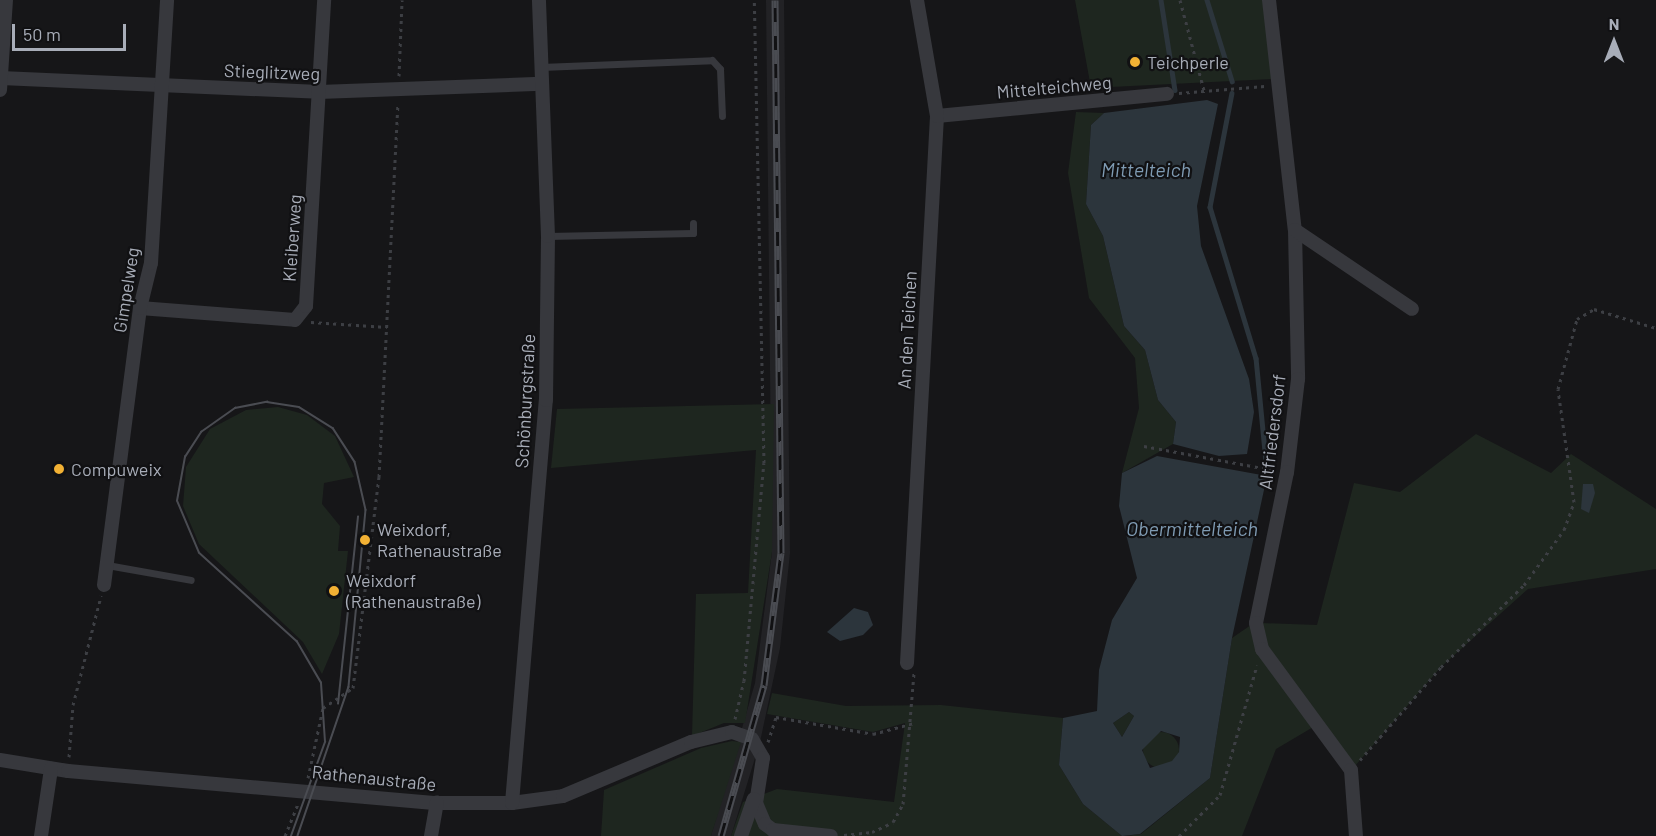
<!DOCTYPE html>
<html>
<head>
<meta charset="utf-8">
<style>
	body { margin:0 }
	#map { position:relative; width:1656px; height:836px; overflow:hidden; background:#161618; font-family:Barlow,sans-serif }
	div>[style] { position:absolute }
	.built>* { inset:0; background:#222225 }
	.green>* { inset:0; background:#1e261f }
	.round { border-radius:50% }
	.water>* { inset:0; background:#2c353c }
	.stream>* { height:4.5px; margin:-2.25px; padding:0 2.25px; transform-origin:2.25px; border-radius:2.25px; background:#2c353c }
	.path>* { height:3px; margin-top:-1.5px; transform-origin:0; background:repeating-linear-gradient(90deg,#3d3f44 0 3px,transparent 0 7.5px) }
	.service>* { height:7px; margin:-3.5px; padding:0 3.5px; transform-origin:3.5px; border-radius:3.5px; background:#37383d }
	.minor>* { height:14px; margin:-7px; padding:0 7px; transform-origin:7px; border-radius:7px; background:#37383d }
	.tram>* { height:1.5px; margin:-0.75px; padding:0 0.75px; transform-origin:0.75px; border-radius:0.75px; background:#4a4c52 }
	.rail>* { height:7px; margin-top:-3.5px; transform-origin:0; background:repeating-linear-gradient(90deg,#111113 0 14px,#4a4c52 0 28px); box-sizing:border-box; border-block:2px solid #4a4c52 }
	.dots>* { width:16px; height:16px; translate:-50% -50%; box-sizing:border-box; border:3px solid #111113; border-radius:50% }
	span { translate:-50% -50%; white-space:nowrap; text-align:center; line-height:1.15; -webkit-text-stroke:4.5px #111113; paint-order:stroke }
	.poi-label { font-size:18px; color:#a8adb8 }
	.left { translate:0 -50%; text-align:left }
	.street-label { font-size:18px; color:#a8adb8 }
	.water-label { font-size:20px; color:#7f9bb3; font-style:italic }
	.north { position:absolute; left:1584px; top:12px; width:60px; height:60px; -webkit-text-stroke:4px #111113; paint-order:stroke; rotate:0deg; font-size:16px; font-weight:700; line-height:24px; text-align:center; color:#a8adb8 }
	.north::after { content:''; display:block; margin:auto; width:21px; height:27px; background:#a8adb8; clip-path:polygon(50% 0,100% 100%,50% 72%,0 100%) }
	.scale { position:absolute; left:12px; top:24px; width:114px; height:27px; box-sizing:border-box; border:3px solid #a8adb8; border-top:0; padding-left:8px; font-size:18px; line-height:21px; white-space:nowrap; color:#a8adb8; -webkit-text-stroke:4px #111113; paint-order:stroke }
</style>
</head>
<body>
<div id="map">
	<div class="built">
		<i style="clip-path:polygon(766px 0,784px 0,790px 553px,780px 648px,760px 742px,731px 836px,711px 836px,755px 683px,772px 552px)"></i>
	</div>
	<div class="green">
		<i style="clip-path:polygon(1075px 0,1263px 0,1273px 79px,1091px 88px)"></i>
		<i style="clip-path:polygon(1076px 112px,1104px 113px,1091px 125px,1086px 204px,1103px 236px,1124px 326px,1145px 350px,1158px 400px,1176px 422px,1173px 444px,1122px 473px,1139px 408px,1135px 358px,1089px 298px,1068px 173px)"></i>
		<i style="clip-path:polygon(774px 404px,772px 552px,745px 723px,724px 723px,692px 736px,696px 594px,748px 593px,756px 450px,551px 468px,557px 409px)"></i>
		<i style="clip-path:polygon(278px 407px,307px 415px,335px 436px,354px 477px,324px 483px,322px 504px,340px 526px,338px 551px,348px 551px,339px 634px,322px 674px,303px 642px,199px 544px,183px 506px,186px 467px,210px 429px,246px 410px)"></i>
		<i style="clip-path:polygon(1476px 434px,1551px 473px,1571px 454px,1656px 509px,1656px 569px,1528px 589px,1441px 667px,1355px 766px,1264px 644px,1261px 623px,1317px 625px,1354px 483px,1400px 492px)"></i>
		<i style="clip-path:polygon(1251px 625px,1315px 726px,1276px 749px,1242px 836px,1126px 836px,1141px 834px,1210px 778px,1232px 638px)"></i>
		<i style="clip-path:polygon(772px 693px,846px 706px,941px 705px,1063px 718px,1059px 765px,1083px 804px,1122px 836px,731px 836px,743px 802px,777px 789px,894px 802px,905px 723px,873px 732px,767px 714px)"></i>
		<i style="clip-path:polygon(1129px 712px,1134px 716px,1122px 737px,1113px 723px)"></i>
		<i class="round" style="left:1143px;top:732px;width:36px;height:36px"></i>
		<i style="clip-path:polygon(732px 741px,741px 742px,711px 836px,601px 836px,604px 790px,701px 748px)"></i>
	</div>
	<div class="water">
		<i style="clip-path:polygon(1207px 100px,1218px 104px,1197px 206px,1201px 246px,1249px 379px,1254px 412px,1247px 454px,1219px 456px,1173px 444px,1176px 422px,1158px 400px,1145px 350px,1124px 326px,1103px 236px,1086px 204px,1091px 125px,1104px 113px)"></i>
		<i style="clip-path:polygon(evenodd,1157px 456px,1267px 476px,1232px 638px,1210px 778px,1140px 834px,1122px 836px,1083px 804px,1059px 765px,1063px 718px,1097px 711px,1099px 670px,1112px 620px,1137px 578px,1119px 506px,1122px 473px,1157px 456px,1129px 712px,1134px 716px,1122px 737px,1113px 723px,1129px 712px,1157px 456px,1161px 731px,1180px 737px,1179px 752px,1172px 761px,1150px 768px,1142px 750px,1161px 731px)"></i>
		<i style="clip-path:polygon(1583px 484px,1593px 484px,1595px 493px,1589px 513px,1581px 509px)"></i>
		<i style="clip-path:polygon(854px 608px,868px 612px,873px 625px,863px 635px,840px 641px,827px 632px)"></i>
	</div>
	<div class="stream">
		<i style="left:1161px;top:0;width:91px;rotate:81.2deg"></i>
		<i style="left:1207px;top:0;width:85px;rotate:72.8deg"></i>
		<i style="left:1232px;top:93px;width:116px;rotate:100.9deg"></i>
		<i style="left:1210px;top:207px;width:158px;rotate:73.1deg"></i>
		<i style="left:1256px;top:358px;width:104px;rotate:84.5deg"></i>
	</div>
	<div class="path">
		<i style="left:1180px;top:0;width:93px;rotate:75.1deg"></i>
		<i style="left:399px;top:76px;width:76px;rotate:-87.7deg"></i>
		<i style="left:1179px;top:93px;width:86px;rotate:-4.7deg"></i>
		<i style="left:311px;top:322px;width:76px;rotate:3.8deg"></i>
		<i style="left:1144px;top:446px;width:131px;rotate:10.5deg"></i>
		<i style="left:735px;top:719px;width:39px;rotate:-77deg"></i>
		<i style="left:744px;top:681px;width:219px;rotate:-84.8deg"></i>
		<i style="left:764px;top:463px;width:463px;rotate:-91.2deg"></i>
		<i style="left:768px;top:742px;width:26px;rotate:-72deg"></i>
		<i style="left:776px;top:717px;width:98px;rotate:9.9deg"></i>
		<i style="left:873px;top:734px;width:42px;rotate:-15deg"></i>
		<i style="left:69px;top:757px;width:52px;rotate:-85.6deg"></i>
		<i style="left:73px;top:705px;width:113px;rotate:-75.6deg"></i>
		<i style="left:1360px;top:760px;width:123px;rotate:-48.9deg"></i>
		<i style="left:1441px;top:667px;width:117px;rotate:-44.7deg"></i>
		<i style="left:1524px;top:585px;width:68px;rotate:-54deg"></i>
		<i style="left:1564px;top:530px;width:30px;rotate:-70deg"></i>
		<i style="left:1574px;top:502px;width:114px;rotate:-98.1deg"></i>
		<i style="left:1558px;top:389px;width:73px;rotate:-74.8deg"></i>
		<i style="left:1577px;top:319px;width:20px;rotate:-30deg"></i>
		<i style="left:1594px;top:309px;width:65px;rotate:17deg"></i>
		<i style="left:308px;top:778px;width:72px;rotate:-77.9deg"></i>
		<i style="left:323px;top:708px;width:36px;rotate:-34deg"></i>
		<i style="left:353px;top:688px;width:213px;rotate:-83deg"></i>
		<i style="left:379px;top:477px;width:373px;rotate:-87.1deg"></i>
		<i style="left:844px;top:835px;width:28px;rotate:-6deg"></i>
		<i style="left:872px;top:832px;width:23px;rotate:-25deg"></i>
		<i style="left:893px;top:822px;width:21px;rotate:-61deg"></i>
		<i style="left:903px;top:804px;width:131px;rotate:-85.2deg"></i>
		<i style="left:285px;top:836px;width:35px;rotate:-68deg"></i>
		<i style="left:1179px;top:836px;width:58px;rotate:-45deg"></i>
		<i style="left:1220px;top:795px;width:135px;rotate:-74.1deg"></i>
	</div>
	<div class="service">
		<i style="left:541px;top:67px;width:171px;rotate:-2.3deg"></i>
		<i style="left:712px;top:60px;width:12px;rotate:48deg"></i>
		<i style="left:720px;top:69px;width:47px;rotate:87.6deg"></i>
		<i style="left:548px;top:236px;width:145px;rotate:-1.2deg"></i>
		<i style="left:693px;top:233px;width:10px;rotate:-90deg"></i>
		<i style="left:107px;top:565px;width:85px;rotate:10.1deg"></i>
	</div>
	<div class="minor">
		<i style="left:1269px;top:0;width:231px;rotate:83.6deg"></i>
		<i style="left:1295px;top:230px;width:149px;rotate:88.8deg"></i>
		<i style="left:1298px;top:379px;width:94px;rotate:96.7deg"></i>
		<i style="left:1287px;top:472px;width:154px;rotate:101.6deg"></i>
		<i style="left:1256px;top:623px;width:27px;rotate:77deg"></i>
		<i style="left:1262px;top:649px;width:150px;rotate:53.7deg"></i>
		<i style="left:1351px;top:770px;width:66px;rotate:85.7deg"></i>
		<i style="left:1px;top:78px;width:318px;rotate:2.5deg"></i>
		<i style="left:319px;top:92px;width:222px;rotate:-2.1deg"></i>
		<i style="left:0;top:90px;width:90px;rotate:-86.2deg"></i>
		<i style="left:937px;top:116px;width:231px;rotate:-5.5deg"></i>
		<i style="left:1295px;top:230px;width:141px;rotate:34deg"></i>
		<i style="left:140px;top:308px;width:155px;rotate:4.4deg"></i>
		<i style="left:295px;top:320px;width:18px;rotate:-52deg"></i>
		<i style="left:306px;top:306px;width:307px;rotate:-86.6deg"></i>
		<i style="left:104px;top:585px;width:279px;rotate:-82.6deg"></i>
		<i style="left:140px;top:308px;width:46px;rotate:-76.3deg"></i>
		<i style="left:151px;top:263px;width:263px;rotate:-86.5deg"></i>
		<i style="left:907px;top:663px;width:548px;rotate:-86.86deg"></i>
		<i style="left:937px;top:116px;width:118px;rotate:-99.8deg"></i>
		<i style="left:0;top:760px;width:69px;rotate:9.2deg"></i>
		<i style="left:68px;top:771px;width:370px;rotate:5deg"></i>
		<i style="left:437px;top:803px;width:75px"></i>
		<i style="left:512px;top:803px;width:51px;rotate:-7.8deg"></i>
		<i style="left:563px;top:796px;width:139px;rotate:-22.9deg"></i>
		<i style="left:691px;top:742px;width:42px;rotate:-13.7deg"></i>
		<i style="left:732px;top:732px;width:21px;rotate:19deg"></i>
		<i style="left:752px;top:739px;width:22px;rotate:60deg"></i>
		<i style="left:763px;top:758px;width:46px;rotate:98.8deg"></i>
		<i style="left:756px;top:803px;width:23px;rotate:67deg"></i>
		<i style="left:765px;top:824px;width:10px;rotate:37deg"></i>
		<i style="left:773px;top:830px;width:58px;rotate:5.9deg"></i>
		<i style="left:512px;top:803px;width:404px;rotate:-85.2deg"></i>
		<i style="left:546px;top:400px;width:164px;rotate:-89.3deg"></i>
		<i style="left:548px;top:236px;width:236px;rotate:-92.2deg"></i>
		<i style="left:41px;top:836px;width:68px;rotate:-81.5deg"></i>
		<i style="left:431px;top:836px;width:34px;rotate:-80deg"></i>
		<i style="left:741px;top:836px;width:39px;rotate:-71deg"></i>
	</div>
	<div class="tram">
		<i style="left:338px;top:704px;width:188px;rotate:-83.9deg"></i>
		<i style="left:291px;top:836px;width:100px;rotate:-70.1deg"></i>
		<i style="left:325px;top:742px;width:59px;rotate:-93.9deg"></i>
		<i style="left:321px;top:683px;width:48px;rotate:-120.3deg"></i>
		<i style="left:297px;top:642px;width:132px;rotate:-137.8deg"></i>
		<i style="left:199px;top:553px;width:56px;rotate:-112.9deg"></i>
		<i style="left:177px;top:501px;width:45px;rotate:-79.7deg"></i>
		<i style="left:185px;top:457px;width:30px;rotate:-57deg"></i>
		<i style="left:201px;top:432px;width:42px;rotate:-35.2deg"></i>
		<i style="left:235px;top:408px;width:33px;rotate:-11deg"></i>
		<i style="left:267px;top:402px;width:32px;rotate:9deg"></i>
		<i style="left:299px;top:407px;width:40px;rotate:32deg"></i>
		<i style="left:333px;top:428px;width:40px;rotate:57.1deg"></i>
		<i style="left:355px;top:462px;width:49px;rotate:77.1deg"></i>
		<i style="left:366px;top:510px;width:178px;rotate:95.5deg"></i>
		<i style="left:349px;top:687px;width:157px;rotate:108.9deg"></i>
	</div>
	<div class="rail">
		<i style="left:721px;top:836px;width:157px;rotate:-74.1deg"></i>
		<i style="left:764px;top:685px;width:133px;rotate:-82.7deg"></i>
		<i style="left:781px;top:553px;width:553px;rotate:-90.62deg"></i>
	</div>
	<div class="dots">
		<i style="left:1135px;top:62px;background:#f2b134"></i>
		<i style="left:59px;top:469px;background:#f2b134"></i>
		<i style="left:365px;top:540px;background:#f2b134"></i>
		<i style="left:334px;top:591px;background:#f2b134"></i>
	</div>
	<div class="poi-label">
		<span class="left" style="left:1147px;top:62px">Teichperle</span>
		<span class="left" style="left:71px;top:469px">Compuweix</span>
		<span class="left" style="left:377px;top:540px">Weixdorf,<br>Rathenaustraße</span>
		<span class="left" style="left:346px;top:591px">Weixdorf<br>(Rathenaustraße)</span>
	</div>
	<div class="street-label">
		<span style="left:272px;top:72px;rotate:2deg">Stieglitzweg</span>
		<span style="left:1054px;top:87px;rotate:-5deg">Mittelteichweg</span>
		<span style="left:292px;top:238px;rotate:-86deg">Kleiberweg</span>
		<span style="left:126px;top:290px;rotate:-81deg">Gimpelweg</span>
		<span style="left:907px;top:330px;rotate:-87deg">An den Teichen</span>
		<span style="left:525px;top:401px;rotate:-87deg">Schönburgstraße</span>
		<span style="left:1272px;top:432px;rotate:-83deg">Altfriedersdorf</span>
		<span style="left:374px;top:778px;rotate:6deg">Rathenaustraße</span>
	</div>
	<div class="water-label">
		<span style="left:1146px;top:169px">Mittelteich</span>
		<span style="left:1192px;top:528px">Obermittelteich</span>
	</div>
	<div class="north">N</div>
	<div class="scale">50 m</div>
</div>
</body>
</html>
